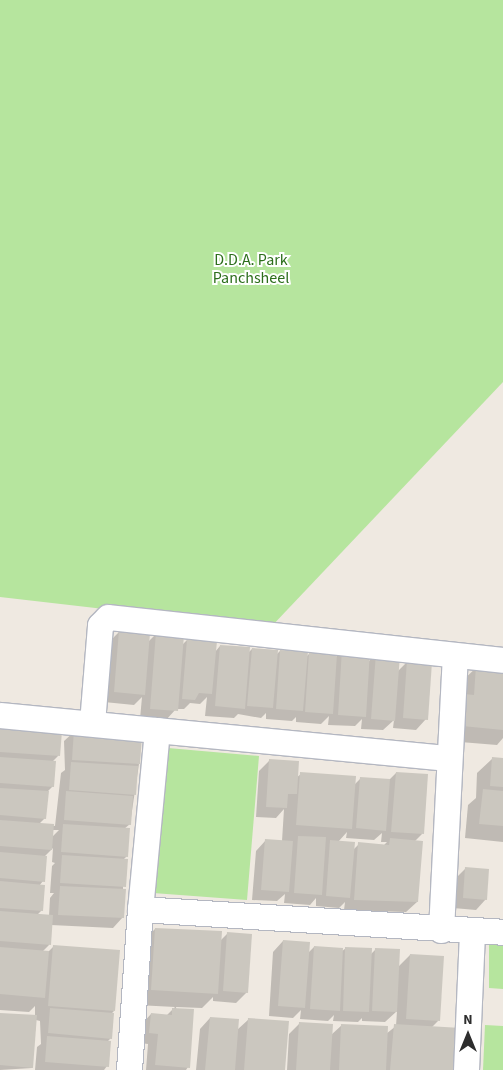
<!DOCTYPE html>
<html>
<head>
<meta charset="utf-8">
<style>
	body { margin:0 }
	#map { position:relative; width:503px; height:1070px; overflow:hidden; background:#efe9e1; font-family:"Source Sans 3",sans-serif }
	div>[style] { position:absolute }
	.green>* { inset:0; background:#b6e59e }
	.shadow>* { inset:0; background:#0003 }
	.building>* { inset:0; background:#cbc7bf }
	.roads { filter:drop-shadow(1px 0 #b4b7c1) drop-shadow(-1px 0 #b4b7c1) drop-shadow(0 1px #b4b7c1) drop-shadow(0 -1px #b4b7c1) }
	.street>* { height:25px; margin:-12.5px; padding:0 12.5px; transform-origin:12.5px; border-radius:12.5px; background:#fff }
	span { translate:-50% -50%; white-space:nowrap; text-align:center; line-height:1.15; -webkit-text-stroke:4px #fff; paint-order:stroke }
	.park-label { font-size:16px; color:#2c6e1b }
	.north { position:absolute; left:443px; top:1010px; width:50px; height:50px; -webkit-text-stroke:4px #fff; paint-order:stroke; rotate:0deg; font-size:14px; font-weight:700; line-height:20px; text-align:center; color:#2e2e2e }
	.north::after { content:''; display:block; margin:auto; width:18px; height:22px; background:#2e2e2e; clip-path:polygon(50% 0,100% 100%,50% 72%,0 100%) }
</style>
</head>
<body>
<div id="map">
	<div class="green">
		<i style="clip-path:polygon(0 0,503px 0,503px 382px,270px 628px,0 597px)"></i>
		<i style="clip-path:polygon(168px 748px,259px 756px,247px 900px,153px 893px)"></i>
		<i style="clip-path:polygon(489px 939px,503px 939px,503px 989px,489px 988px)"></i>
		<i style="clip-path:polygon(485px 1025px,503px 1026px,503px 1070px,483px 1070px)"></i>
	</div>
	<div class="shadow">
		<i style="clip-path:polygon(119px 632px,148px 642px,156px 634px,181px 646px,187px 640px,215px 652px,220px 646px,248px 653px,252px 649px,276px 655px,280px 651px,306px 657px,310px 653px,336px 657px,343px 650px,368px 662px,376px 654px,397px 672px,407px 662px,426px 719px,416px 730px,393px 728px,394px 720px,383px 730px,361px 729px,362px 719px,355px 726px,328px 725px,329px 716px,321px 724px,296px 722px,296px 717px,292px 721px,266px 719px,266px 713px,261px 718px,238px 714px,234px 718px,205px 716px,207px 697px,200px 704px,190px 703px,184px 709px,176px 709px,166px 720px,140px 719px,142px 697px,134px 705px,104px 702px,109px 642px)"></i>
		<i style="clip-path:polygon(477px 667px,503px 669px,503px 738px,497px 745px,448px 741px,462px 681px)"></i>
		<i style="clip-path:polygon(evenodd,0 728px,60px 732px,58px 756px,52px 762px,53px 786px,47px 792px,45px 818px,39px 824px,55px 826px,61px 773px,65px 770px,64px 741px,75px 731px,139px 764px,130px 824px,124px 829px,127px 856px,123px 860px,123px 917px,113px 928px,51px 925px,49px 945px,42px 952px,47px 953px,54px 946px,114px 1011px,111px 1014px,111px 1038px,107px 1042px,107px 1066px,104px 1070px,35px 1070px,37px 1047px,41px 1044px,40px 1021px,36px 1020px,32px 1068px,0 1070px,0 1014px,35px 1016px,35px 1006px,29px 1012px,0 1010px,0 728px,52px 830px,59px 830px,52px 837px,52px 830px,0 728px,53px 848px,52px 862px,55px 863px,52px 866px,50px 893px,54px 893px,50px 898px,49px 916px,37px 915px,42px 910px,39px 886px,43px 881px,44px 857px,53px 848px)"></i>
		<i style="clip-path:polygon(492px 759px,503px 759px,503px 842px,465px 838px,468px 805px,476px 798px,477px 773px)"></i>
		<i style="clip-path:polygon(evenodd,269px 761px,296px 778px,301px 774px,354px 785px,361px 778px,389px 780px,396px 773px,422px 834px,415px 841px,417px 902px,406px 912px,344px 910px,345px 902px,339px 908px,316px 906px,316px 898px,310px 905px,284px 903px,285px 894px,277px 901px,252px 900px,256px 851px,266px 840px,282px 841px,284px 809px,276px 818px,256px 817px,259px 771px,269px 761px,347px 832px,346px 838px,374px 840px,382px 833px,381px 842px,387px 842px,384px 845px,359px 844px,353px 850px,338px 842px,347px 832px)"></i>
		<i style="clip-path:polygon(466px 868px,486px 899px,476px 910px,453px 908px,455px 879px)"></i>
		<i style="clip-path:polygon(155px 929px,220px 941px,228px 933px,247px 992px,236px 1003px,213px 1001px,213px 997px,202px 1008px,176px 1007px,188px 1067px,186px 1070px,146px 1070px,148px 1044px,140px 1043px,141px 1025px,151px 1014px,166px 1016px,175px 1007px,137px 1005px,140px 944px)"></i>
		<i style="clip-path:polygon(283px 941px,307px 954px,314px 947px,341px 952px,346px 948px,371px 954px,376px 949px,398px 967px,410px 955px,438px 1021px,431px 1028px,457px 1070px,287px 1070px,289px 1034px,299px 1024px,331px 1035px,342px 1025px,386px 1034px,396px 1026px,397px 1011px,385px 1022px,362px 1021px,362px 1018px,358px 1022px,333px 1021px,334px 1015px,328px 1021px,300px 1019px,301px 1010px,293px 1018px,269px 1016px,273px 952px)"></i>
		<i style="clip-path:polygon(210px 1018px,237px 1030px,249px 1019px,283px 1070px,196px 1070px,200px 1029px)"></i>
	</div>
	<div class="building">
		<i style="clip-path:polygon(119px 630px,150px 633px,145px 695px,114px 692px)"></i>
		<i style="clip-path:polygon(156px 632px,184px 635px,178px 711px,150px 709px)"></i>
		<i style="clip-path:polygon(187px 639px,217px 641px,212px 694px,199px 693px,195px 700px,182px 699px)"></i>
		<i style="clip-path:polygon(220px 645px,250px 647px,245px 709px,215px 706px)"></i>
		<i style="clip-path:polygon(252px 648px,278px 650px,273px 708px,247px 706px)"></i>
		<i style="clip-path:polygon(342px 649px,370px 651px,366px 717px,338px 715px)"></i>
		<i style="clip-path:polygon(280px 650px,308px 651px,303px 711px,276px 709px)"></i>
		<i style="clip-path:polygon(309px 652px,337px 654px,333px 714px,305px 712px)"></i>
		<i style="clip-path:polygon(376px 653px,400px 655px,395px 721px,371px 719px)"></i>
		<i style="clip-path:polygon(407px 660px,432px 662px,428px 720px,403px 718px)"></i>
		<i style="clip-path:polygon(476px 665px,503px 668px,503px 730px,462px 726px,464px 694px,474px 695px)"></i>
		<i style="clip-path:polygon(0 727px,62px 731px,60px 756px,0 752px)"></i>
		<i style="clip-path:polygon(74px 729px,142px 734px,140px 764px,72px 760px)"></i>
		<i style="clip-path:polygon(0 757px,56px 761px,54px 787px,0 783px)"></i>
		<i style="clip-path:polygon(492px 757px,503px 758px,503px 787px,490px 786px)"></i>
		<i style="clip-path:polygon(269px 759px,299px 761px,297px 794px,288px 794px,287px 808px,266px 807px)"></i>
		<i style="clip-path:polygon(71px 762px,138px 766px,136px 795px,69px 790px)"></i>
		<i style="clip-path:polygon(300px 772px,356px 776px,352px 829px,296px 825px)"></i>
		<i style="clip-path:polygon(396px 772px,428px 774px,424px 834px,391px 832px)"></i>
		<i style="clip-path:polygon(360px 777px,390px 779px,386px 831px,356px 828px)"></i>
		<i style="clip-path:polygon(0 788px,49px 791px,46px 819px,0 815px)"></i>
		<i style="clip-path:polygon(483px 789px,503px 791px,503px 826px,479px 824px)"></i>
		<i style="clip-path:polygon(66px 791px,133px 796px,131px 825px,64px 820px)"></i>
		<i style="clip-path:polygon(0 820px,54px 824px,52px 850px,0 846px)"></i>
		<i style="clip-path:polygon(63px 824px,130px 828px,128px 857px,61px 852px)"></i>
		<i style="clip-path:polygon(298px 836px,326px 837px,322px 895px,294px 893px)"></i>
		<i style="clip-path:polygon(390px 838px,423px 841px,418px 902px,354px 900px,358px 842px,389px 845px)"></i>
		<i style="clip-path:polygon(265px 839px,293px 841px,289px 892px,261px 890px)"></i>
		<i style="clip-path:polygon(330px 840px,355px 842px,350px 898px,326px 896px)"></i>
		<i style="clip-path:polygon(0 852px,47px 856px,45px 882px,0 878px)"></i>
		<i style="clip-path:polygon(62px 855px,128px 859px,126px 887px,60px 883px)"></i>
		<i style="clip-path:polygon(465px 867px,489px 869px,487px 900px,463px 898px)"></i>
		<i style="clip-path:polygon(0 881px,45px 885px,43px 911px,0 908px)"></i>
		<i style="clip-path:polygon(60px 886px,126px 889px,124px 918px,58px 915px)"></i>
		<i style="clip-path:polygon(0 911px,53px 915px,51px 945px,0 941px)"></i>
		<i style="clip-path:polygon(155px 928px,222px 931px,218px 994px,151px 990px)"></i>
		<i style="clip-path:polygon(227px 932px,252px 934px,248px 993px,223px 991px)"></i>
		<i style="clip-path:polygon(283px 940px,310px 942px,305px 1008px,278px 1006px)"></i>
		<i style="clip-path:polygon(53px 945px,120px 950px,115px 1011px,48px 1006px)"></i>
		<i style="clip-path:polygon(314px 946px,343px 948px,340px 1011px,310px 1009px)"></i>
		<i style="clip-path:polygon(0 947px,49px 951px,45px 998px,0 994px)"></i>
		<i style="clip-path:polygon(345px 947px,372px 948px,369px 1012px,343px 1011px)"></i>
		<i style="clip-path:polygon(375px 948px,400px 949px,397px 1012px,372px 1011px)"></i>
		<i style="clip-path:polygon(410px 954px,444px 956px,440px 1021px,406px 1019px)"></i>
		<i style="clip-path:polygon(50px 1008px,114px 1013px,112px 1039px,48px 1033px)"></i>
		<i style="clip-path:polygon(172px 1008px,194px 1009px,190px 1068px,155px 1065px,158px 1034px,149px 1033px,151px 1013px,172px 1015px)"></i>
		<i style="clip-path:polygon(0 1013px,37px 1015px,33px 1068px,0 1065px)"></i>
		<i style="clip-path:polygon(210px 1017px,239px 1019px,235px 1070px,205px 1070px)"></i>
		<i style="clip-path:polygon(248px 1018px,289px 1021px,285px 1070px,244px 1070px)"></i>
		<i style="clip-path:polygon(299px 1022px,333px 1024px,330px 1070px,296px 1070px)"></i>
		<i style="clip-path:polygon(341px 1024px,388px 1026px,386px 1070px,339px 1070px)"></i>
		<i style="clip-path:polygon(394px 1024px,461px 1028px,458px 1070px,390px 1070px)"></i>
		<i style="clip-path:polygon(47px 1036px,111px 1041px,109px 1067px,45px 1062px)"></i>
	</div>
	<div class="roads">
		<div class="street">
			<i style="left:0;top:715px;width:451px;rotate:5.5deg"></i>
			<i style="left:92px;top:723px;width:98px;rotate:-85.3deg"></i>
			<i style="left:100px;top:625px;width:11px;rotate:-45deg"></i>
			<i style="left:108px;top:617px;width:397px;rotate:6.2deg"></i>
			<i style="left:157px;top:730px;width:180px;rotate:95.4deg"></i>
			<i style="left:140px;top:909px;width:364px;rotate:3.6deg"></i>
			<i style="left:441px;top:930px;width:273px;rotate:-87.1deg"></i>
			<i style="left:129px;top:1070px;width:161px;rotate:-86.1deg"></i>
			<i style="left:466px;top:1070px;width:139px;rotate:-87.5deg"></i>
		</div>
	</div>
	<div class="park-label">
		<span style="left:251px;top:269px">D.D.A. Park<br>Panchsheel</span>
	</div>
	<div class="north">N</div>
</div>
</body>
</html>
